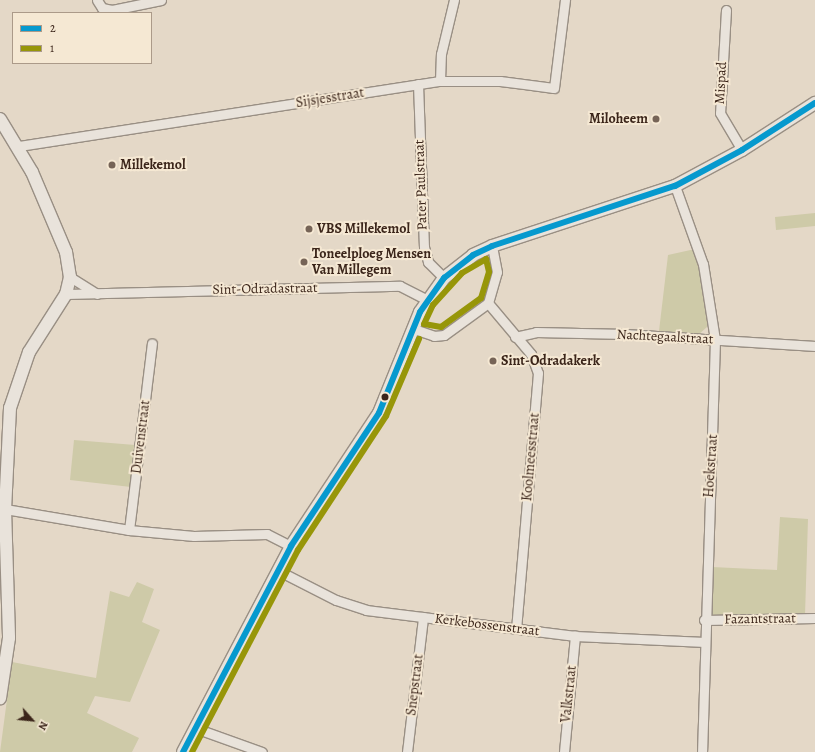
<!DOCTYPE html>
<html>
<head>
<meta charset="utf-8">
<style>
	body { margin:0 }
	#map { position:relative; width:815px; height:752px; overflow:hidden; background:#e4d8c7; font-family:Alegreya,serif }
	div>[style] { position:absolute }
	.green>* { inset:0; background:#cecaa8 }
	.roads { filter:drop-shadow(1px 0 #998f84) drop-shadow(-1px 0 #998f84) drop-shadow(0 1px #998f84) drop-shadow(0 -1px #998f84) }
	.minor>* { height:9px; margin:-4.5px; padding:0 4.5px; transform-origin:4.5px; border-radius:4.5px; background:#e9e3db }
	.tertiary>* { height:12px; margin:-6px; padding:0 6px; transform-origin:6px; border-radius:6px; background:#e9e3db }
	.bus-1>* { height:6px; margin:-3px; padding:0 3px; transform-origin:3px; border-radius:3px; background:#0699ce }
	.bus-2>* { height:6px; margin:-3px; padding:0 3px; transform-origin:3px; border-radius:3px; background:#979609 }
	.dots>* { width:11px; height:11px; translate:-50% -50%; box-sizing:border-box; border:2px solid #f5e8d3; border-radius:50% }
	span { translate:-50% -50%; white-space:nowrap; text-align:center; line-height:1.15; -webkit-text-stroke:4px #f5e8d3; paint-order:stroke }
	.street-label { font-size:14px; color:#3b251a }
	.poi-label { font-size:14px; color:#3b251a; font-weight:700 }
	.right { translate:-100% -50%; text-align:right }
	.left { translate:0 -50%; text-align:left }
	.legend { position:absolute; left:12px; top:12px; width:140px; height:52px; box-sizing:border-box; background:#f5e8d3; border:1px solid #ab9a89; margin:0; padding:5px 7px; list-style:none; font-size:12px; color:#3b251a }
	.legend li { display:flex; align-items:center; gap:8px; height:20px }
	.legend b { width:20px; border:1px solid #ab9a89 }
	.north { position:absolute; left:12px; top:700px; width:40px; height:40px; -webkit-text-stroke:3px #f5e8d3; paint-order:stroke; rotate:117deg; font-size:11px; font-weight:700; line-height:16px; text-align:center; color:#3b251a }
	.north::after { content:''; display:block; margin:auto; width:14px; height:18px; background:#3b251a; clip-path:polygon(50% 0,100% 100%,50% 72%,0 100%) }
</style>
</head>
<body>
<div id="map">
	<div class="green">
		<i style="clip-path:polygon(815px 213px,815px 226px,776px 230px,775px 217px)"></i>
		<i style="clip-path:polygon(695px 249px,708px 314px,707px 327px,698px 335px,659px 331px,668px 255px)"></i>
		<i style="clip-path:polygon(74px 440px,135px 445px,131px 487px,70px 480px)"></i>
		<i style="clip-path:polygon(780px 517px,808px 519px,805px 615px,710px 616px,712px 567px,777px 570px)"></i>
		<i style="clip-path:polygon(137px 582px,154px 589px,142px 622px,160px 630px,130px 702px,95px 696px,87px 713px,139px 738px,132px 752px,0 752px,12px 662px,96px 678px,110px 591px,129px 597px)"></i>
	</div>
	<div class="roads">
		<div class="minor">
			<i style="left:97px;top:0;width:9px;rotate:58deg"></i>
			<i style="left:102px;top:8px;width:10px;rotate:11deg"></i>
			<i style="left:112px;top:10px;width:50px;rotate:-11.5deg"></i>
			<i style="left:726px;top:10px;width:103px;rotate:93.3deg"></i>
			<i style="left:720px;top:113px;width:43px;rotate:59.3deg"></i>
			<i style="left:440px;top:81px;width:27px;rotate:-88deg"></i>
			<i style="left:441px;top:54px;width:56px;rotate:-76.5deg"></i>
			<i style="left:418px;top:84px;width:163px;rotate:87.9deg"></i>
			<i style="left:424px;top:247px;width:16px;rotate:75deg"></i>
			<i style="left:428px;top:262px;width:23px;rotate:45deg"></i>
			<i style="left:19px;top:146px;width:426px;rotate:-8.8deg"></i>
			<i style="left:440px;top:81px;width:60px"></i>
			<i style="left:500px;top:81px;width:54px;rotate:7.4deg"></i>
			<i style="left:554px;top:88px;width:89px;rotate:-82.9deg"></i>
			<i style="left:675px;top:186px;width:83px;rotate:70.3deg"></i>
			<i style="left:703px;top:264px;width:77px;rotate:81deg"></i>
			<i style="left:715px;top:340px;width:412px;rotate:91.8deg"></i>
			<i style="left:70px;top:277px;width:32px;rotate:32deg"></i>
			<i style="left:66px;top:294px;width:334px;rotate:-1.4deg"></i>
			<i style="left:400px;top:286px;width:30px;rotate:27deg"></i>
			<i style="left:488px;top:303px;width:67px;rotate:49.9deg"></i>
			<i style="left:531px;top:354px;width:20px;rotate:70deg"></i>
			<i style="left:538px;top:373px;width:256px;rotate:94.9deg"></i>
			<i style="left:414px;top:329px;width:21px;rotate:19deg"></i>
			<i style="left:434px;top:336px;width:10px;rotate:-6deg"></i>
			<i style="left:444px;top:335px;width:54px;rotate:-36deg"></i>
			<i style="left:488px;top:303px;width:32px;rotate:-74deg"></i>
			<i style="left:497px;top:272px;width:26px;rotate:-101deg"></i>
			<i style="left:515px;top:337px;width:22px;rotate:-13deg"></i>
			<i style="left:536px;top:332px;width:90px;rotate:1.3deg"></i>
			<i style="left:626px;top:334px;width:189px;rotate:3.6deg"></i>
			<i style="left:5px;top:509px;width:126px;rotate:9.6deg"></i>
			<i style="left:129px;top:530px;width:65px;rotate:5.3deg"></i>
			<i style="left:194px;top:536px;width:73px;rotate:-1.6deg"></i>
			<i style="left:267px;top:534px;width:27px;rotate:27deg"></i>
			<i style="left:129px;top:530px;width:188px;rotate:-83deg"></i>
			<i style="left:277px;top:570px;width:66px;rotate:27deg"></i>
			<i style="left:336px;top:600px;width:32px;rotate:18deg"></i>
			<i style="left:366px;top:610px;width:211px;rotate:7.1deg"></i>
			<i style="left:575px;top:636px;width:130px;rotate:2.6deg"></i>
			<i style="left:704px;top:620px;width:111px;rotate:-1deg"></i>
			<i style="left:195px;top:728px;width:71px;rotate:19.7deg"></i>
			<i style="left:407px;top:752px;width:136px;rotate:-83.2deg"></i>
			<i style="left:564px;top:752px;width:117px;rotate:-84.6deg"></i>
		</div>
		<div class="tertiary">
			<i style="left:0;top:119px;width:62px;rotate:58.9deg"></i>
			<i style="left:32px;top:172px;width:87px;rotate:67deg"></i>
			<i style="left:66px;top:252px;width:25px;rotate:81deg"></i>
			<i style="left:70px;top:277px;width:17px;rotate:103deg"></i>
			<i style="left:66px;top:294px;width:69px;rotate:122.5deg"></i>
			<i style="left:29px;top:352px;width:59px;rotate:108.7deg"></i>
			<i style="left:10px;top:408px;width:101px;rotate:92.8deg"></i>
			<i style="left:5px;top:509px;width:129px;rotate:88.2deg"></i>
			<i style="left:9px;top:638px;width:61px;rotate:98.5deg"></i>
			<i style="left:183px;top:752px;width:233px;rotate:-62.3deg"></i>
			<i style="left:291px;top:546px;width:159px;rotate:-56.5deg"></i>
			<i style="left:379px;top:413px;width:109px;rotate:-67.9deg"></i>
			<i style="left:420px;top:312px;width:42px;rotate:-54.8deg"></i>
			<i style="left:444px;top:278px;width:37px;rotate:-38deg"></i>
			<i style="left:473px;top:255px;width:21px;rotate:-25deg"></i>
			<i style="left:492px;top:246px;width:193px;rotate:-18.2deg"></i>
			<i style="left:675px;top:186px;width:76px;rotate:-28.2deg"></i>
			<i style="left:742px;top:150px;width:87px;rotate:-32.8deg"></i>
		</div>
	</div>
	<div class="bus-1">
		<i style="left:183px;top:752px;width:233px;rotate:-62.3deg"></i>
		<i style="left:291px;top:546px;width:159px;rotate:-56.5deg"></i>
		<i style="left:379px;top:413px;width:109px;rotate:-67.9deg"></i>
		<i style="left:420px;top:312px;width:42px;rotate:-54.8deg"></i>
		<i style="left:444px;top:278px;width:37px;rotate:-38deg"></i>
		<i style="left:473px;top:255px;width:21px;rotate:-25deg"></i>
		<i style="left:492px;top:246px;width:193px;rotate:-18.2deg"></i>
		<i style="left:675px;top:186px;width:76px;rotate:-28.2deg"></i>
		<i style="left:742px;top:150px;width:87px;rotate:-32.8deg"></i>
	</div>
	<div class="bus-2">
		<i style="left:486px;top:259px;width:13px;rotate:77deg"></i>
		<i style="left:489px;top:272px;width:27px;rotate:107deg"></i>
		<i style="left:481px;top:298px;width:49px;rotate:144.1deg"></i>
		<i style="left:441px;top:327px;width:17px;rotate:-170deg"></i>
		<i style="left:424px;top:324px;width:21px;rotate:-65deg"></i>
		<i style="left:433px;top:305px;width:43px;rotate:-47.8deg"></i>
		<i style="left:462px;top:273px;width:28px;rotate:-30deg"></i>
		<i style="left:192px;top:752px;width:228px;rotate:-62.3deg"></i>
		<i style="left:298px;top:550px;width:160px;rotate:-56.7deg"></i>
		<i style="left:386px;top:416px;width:84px;rotate:-66.8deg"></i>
	</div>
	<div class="dots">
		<i style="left:656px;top:119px;background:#766457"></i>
		<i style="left:112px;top:165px;background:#766457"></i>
		<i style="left:309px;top:229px;background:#766457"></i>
		<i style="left:304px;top:262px;background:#766457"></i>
		<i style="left:493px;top:361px;background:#766457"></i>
		<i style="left:385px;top:397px;background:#3b251a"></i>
	</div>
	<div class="street-label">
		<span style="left:721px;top:83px;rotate:-87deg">Mispad</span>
		<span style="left:330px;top:98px;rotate:-9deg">Sijsjesstraat</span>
		<span style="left:421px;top:185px;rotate:-92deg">Pater Paulstraat</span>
		<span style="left:265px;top:289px;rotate:-1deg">Sint-Odradastraat</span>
		<span style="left:665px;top:337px;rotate:3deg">Nachtegaalstraat</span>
		<span style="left:141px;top:437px;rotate:-83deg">Duivenstraat</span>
		<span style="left:531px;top:457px;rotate:-85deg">Koolmeesstraat</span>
		<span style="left:711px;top:466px;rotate:-86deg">Hoekstraat</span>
		<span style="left:760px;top:619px;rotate:-1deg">Fazantstraat</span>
		<span style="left:487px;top:625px;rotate:7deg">Kerkebossenstraat</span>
		<span style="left:415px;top:685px;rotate:-83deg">Snepstraat</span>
		<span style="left:569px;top:694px;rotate:-84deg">Valkstraat</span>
	</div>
	<div class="poi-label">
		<span class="right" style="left:648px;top:119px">Miloheem</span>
		<span class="left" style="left:120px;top:165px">Millekemol</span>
		<span class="left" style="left:317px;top:229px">VBS Millekemol</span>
		<span class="left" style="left:312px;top:262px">Toneelploeg Mensen<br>Van Millegem</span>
		<span class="left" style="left:501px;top:361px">Sint-Odradakerk</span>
	</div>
	<ul class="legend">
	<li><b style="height:5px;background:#0699ce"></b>2</li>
	<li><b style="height:5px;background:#979609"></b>1</li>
	</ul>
	<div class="north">N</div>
</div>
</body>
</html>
